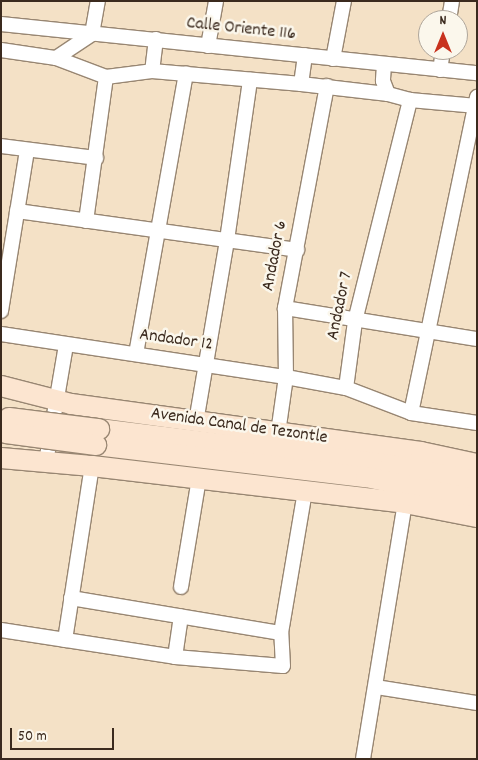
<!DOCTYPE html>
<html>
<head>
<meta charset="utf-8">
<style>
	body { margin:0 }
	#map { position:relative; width:478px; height:760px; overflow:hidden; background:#f4e1c6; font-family:Dekko,sans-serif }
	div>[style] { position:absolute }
	.roads { filter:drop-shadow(1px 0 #988672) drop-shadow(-1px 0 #988672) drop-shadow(0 1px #988672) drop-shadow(0 -1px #988672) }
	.street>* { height:14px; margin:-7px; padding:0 7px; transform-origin:7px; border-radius:7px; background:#fff }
	.secondary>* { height:20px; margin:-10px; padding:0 10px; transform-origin:10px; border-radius:10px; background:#fce5d0 }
	.bridges { filter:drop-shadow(1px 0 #988672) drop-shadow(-1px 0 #988672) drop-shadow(0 1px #988672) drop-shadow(0 -1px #988672) }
	.secondary-bridge>* { height:20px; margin:-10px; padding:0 10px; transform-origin:10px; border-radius:10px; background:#fce5d0 }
	span { translate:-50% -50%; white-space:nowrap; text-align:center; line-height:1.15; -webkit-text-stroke:5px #fbf7ec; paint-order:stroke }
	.street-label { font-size:18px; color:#3b2a1e }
	.frame { position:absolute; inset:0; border:2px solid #3b2a1e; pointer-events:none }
	.north { position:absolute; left:418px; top:10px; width:50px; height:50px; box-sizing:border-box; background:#fbf7ec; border:1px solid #aea59a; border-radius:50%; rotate:0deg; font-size:14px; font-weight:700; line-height:20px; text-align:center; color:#3b2a1e }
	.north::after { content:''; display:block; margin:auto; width:18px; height:22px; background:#c8321e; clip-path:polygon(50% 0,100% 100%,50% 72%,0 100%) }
	.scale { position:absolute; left:10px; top:728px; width:104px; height:22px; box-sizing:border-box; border:2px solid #3b2a1e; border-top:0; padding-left:6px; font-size:15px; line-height:18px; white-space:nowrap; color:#3b2a1e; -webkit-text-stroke:4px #fbf7ec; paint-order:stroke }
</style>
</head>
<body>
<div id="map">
	<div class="roads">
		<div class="street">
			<i style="left:449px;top:20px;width:19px;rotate:-81deg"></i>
			<i style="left:1px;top:24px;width:479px;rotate:5.9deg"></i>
			<i style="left:156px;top:39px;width:32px;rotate:97deg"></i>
			<i style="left:152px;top:71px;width:150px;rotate:5deg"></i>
			<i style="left:301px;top:84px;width:29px;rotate:-82deg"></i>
			<i style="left:208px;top:46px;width:46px;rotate:-79.9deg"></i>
			<i style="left:1px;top:50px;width:56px;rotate:8.3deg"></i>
			<i style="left:56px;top:58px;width:53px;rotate:20.8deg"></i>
			<i style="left:56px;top:58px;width:43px;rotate:-33.7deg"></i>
			<i style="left:92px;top:34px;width:34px;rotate:-80deg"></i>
			<i style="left:333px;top:59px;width:59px;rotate:-79.3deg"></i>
			<i style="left:384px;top:65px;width:16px;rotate:94deg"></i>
			<i style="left:383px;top:81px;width:14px;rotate:69deg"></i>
			<i style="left:388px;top:94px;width:23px;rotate:15deg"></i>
			<i style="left:410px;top:100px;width:67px;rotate:5.1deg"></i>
			<i style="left:440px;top:70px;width:20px;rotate:-81deg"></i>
			<i style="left:301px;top:84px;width:88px;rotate:6.6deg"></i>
			<i style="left:1px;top:146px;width:96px;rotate:7.2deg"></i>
			<i style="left:17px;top:211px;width:283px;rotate:7.9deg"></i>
			<i style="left:86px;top:221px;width:145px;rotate:-82.1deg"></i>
			<i style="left:106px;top:77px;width:46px;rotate:-7.4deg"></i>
			<i style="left:285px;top:308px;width:194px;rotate:9.2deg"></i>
			<i style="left:1px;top:311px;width:163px;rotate:-80.8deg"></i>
			<i style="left:1px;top:334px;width:288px;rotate:8.6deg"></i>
			<i style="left:286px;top:377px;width:61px;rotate:10.4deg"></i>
			<i style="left:346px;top:388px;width:70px;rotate:21deg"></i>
			<i style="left:411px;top:413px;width:67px;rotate:8.6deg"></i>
			<i style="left:136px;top:354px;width:285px;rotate:-79.9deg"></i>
			<i style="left:346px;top:388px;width:68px;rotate:-82.3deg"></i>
			<i style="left:355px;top:321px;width:228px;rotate:-76deg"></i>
			<i style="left:411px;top:413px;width:323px;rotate:-78.2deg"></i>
			<i style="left:196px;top:422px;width:185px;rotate:-80.3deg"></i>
			<i style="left:227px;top:240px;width:162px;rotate:-81.8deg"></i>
			<i style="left:278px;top:433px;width:57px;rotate:-81.9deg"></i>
			<i style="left:286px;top:377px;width:69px;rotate:-90.8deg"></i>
			<i style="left:285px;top:308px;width:226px;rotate:-79.3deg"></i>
			<i style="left:46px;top:462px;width:119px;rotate:-80.3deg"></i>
			<i style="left:181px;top:587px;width:110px;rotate:-80.6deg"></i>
			<i style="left:71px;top:598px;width:213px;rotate:9.5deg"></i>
			<i style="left:1px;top:630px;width:176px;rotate:8.8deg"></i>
			<i style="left:175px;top:657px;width:108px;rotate:4.8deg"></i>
			<i style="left:283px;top:666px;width:33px;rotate:-93deg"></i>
			<i style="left:281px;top:633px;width:144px;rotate:-80.4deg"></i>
			<i style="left:65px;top:640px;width:176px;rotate:-81.2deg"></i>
			<i style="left:175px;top:657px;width:41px;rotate:-81.7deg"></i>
			<i style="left:376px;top:687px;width:102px;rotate:9deg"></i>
			<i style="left:363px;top:759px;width:259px;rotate:-80.7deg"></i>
		</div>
		<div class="secondary">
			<i style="left:1px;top:386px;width:72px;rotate:14.4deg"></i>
			<i style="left:71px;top:404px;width:353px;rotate:7.8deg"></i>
			<i style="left:421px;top:452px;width:57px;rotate:12.1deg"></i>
			<i style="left:99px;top:429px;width:294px;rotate:7deg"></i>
			<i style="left:391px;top:465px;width:87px;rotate:10.5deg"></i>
			<i style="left:96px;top:445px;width:272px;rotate:6.8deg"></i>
			<i style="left:366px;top:477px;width:113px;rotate:11.7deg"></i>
			<i style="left:1px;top:458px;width:91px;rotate:5deg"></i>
			<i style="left:92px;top:466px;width:315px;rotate:6.7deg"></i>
			<i style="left:405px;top:503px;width:73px;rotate:11deg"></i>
		</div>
	</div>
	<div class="bridges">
		<div class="secondary-bridge">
			<i style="left:9px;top:418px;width:91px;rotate:7deg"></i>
			<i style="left:6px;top:433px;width:91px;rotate:7.6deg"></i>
		</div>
	</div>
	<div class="street-label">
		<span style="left:241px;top:30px;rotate:6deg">Calle Oriente 116</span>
		<span style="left:276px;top:256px;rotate:-79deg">Andador 6</span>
		<span style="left:341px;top:306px;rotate:-78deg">Andador 7</span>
		<span style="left:176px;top:341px;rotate:8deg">Andador 12</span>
		<span style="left:239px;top:427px;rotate:8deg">Avenida Canal de Tezontle</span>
	</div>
	<div class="frame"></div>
	<div class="north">N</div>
	<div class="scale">50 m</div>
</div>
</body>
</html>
